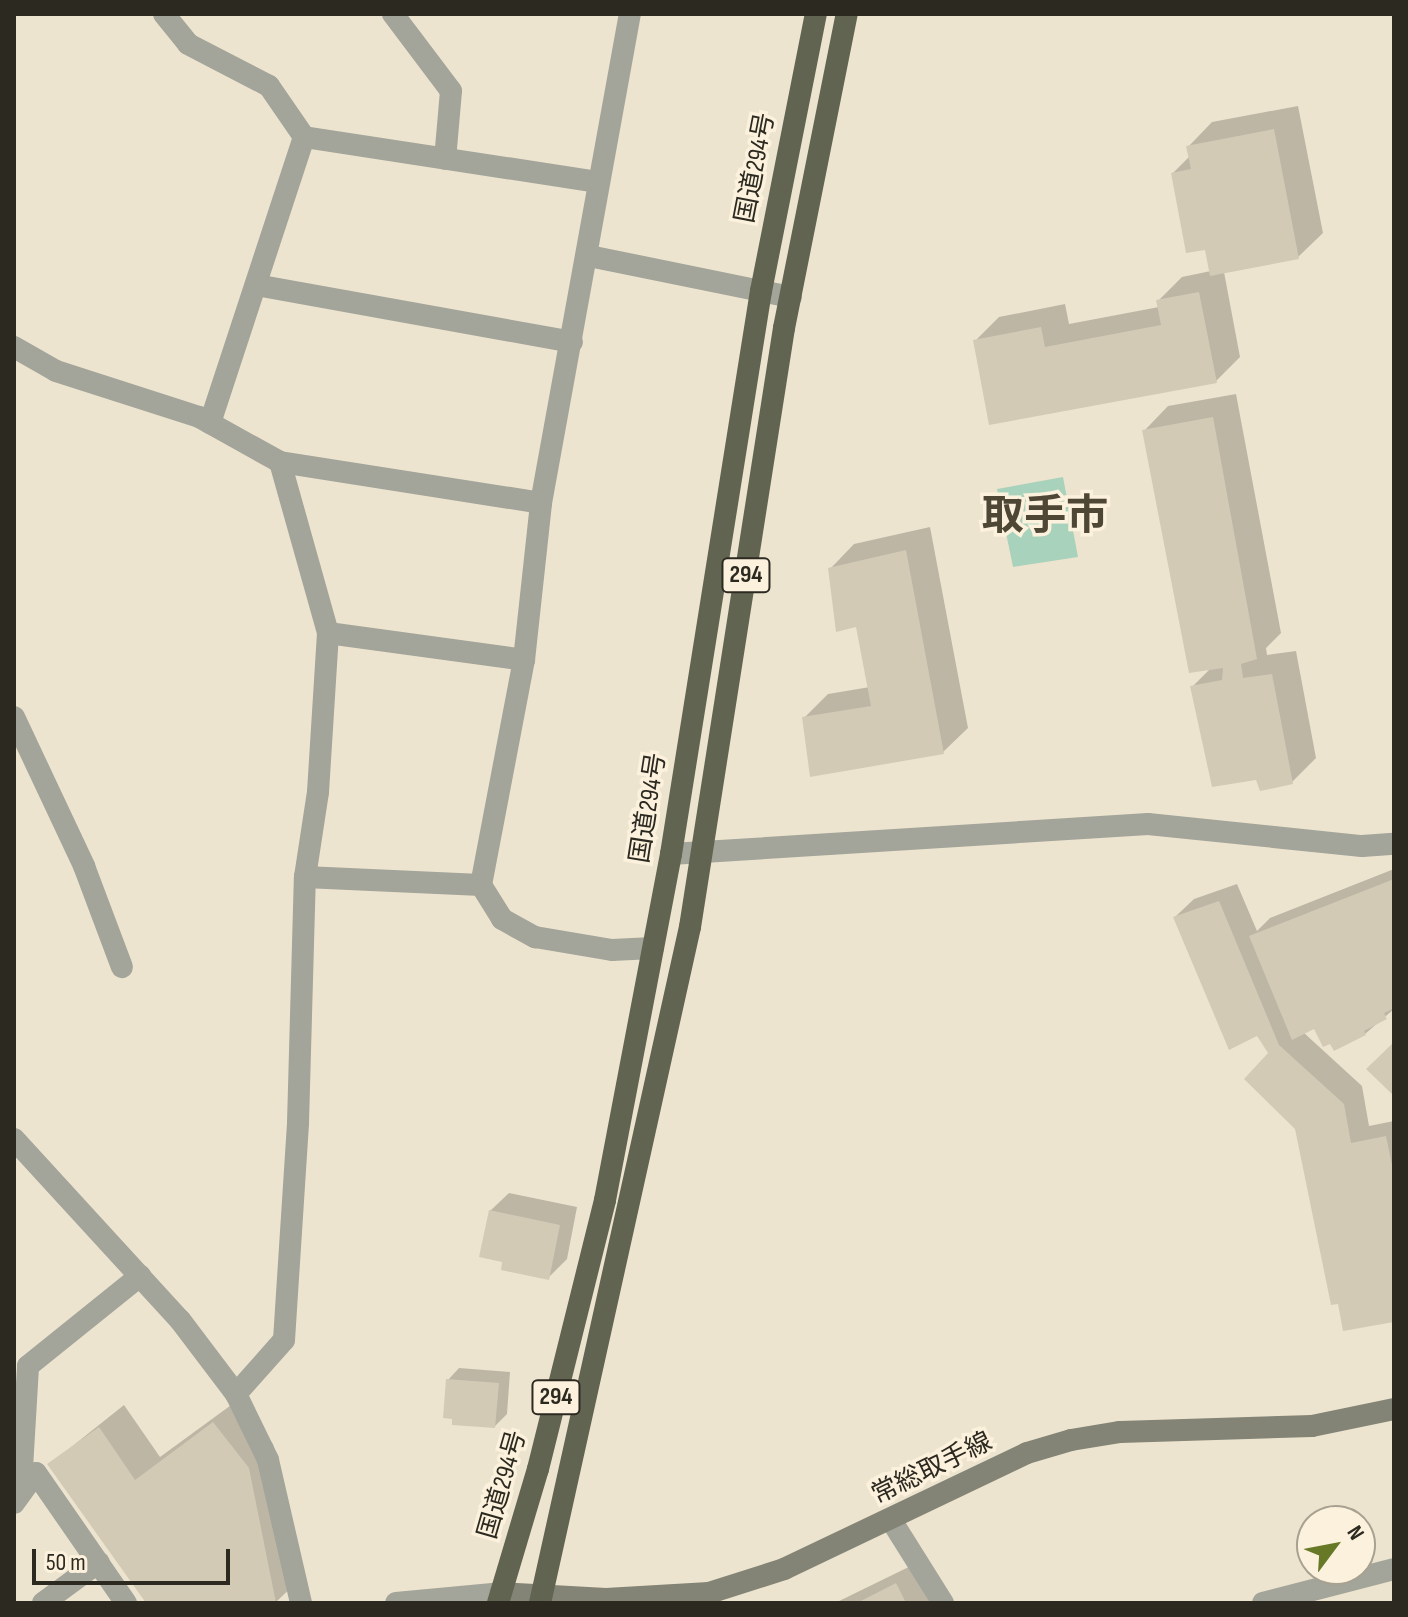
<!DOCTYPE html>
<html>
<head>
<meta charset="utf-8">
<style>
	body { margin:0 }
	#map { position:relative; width:1408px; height:1617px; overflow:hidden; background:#ede4cf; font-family:"Sofia Sans Condensed","Noto Sans JP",sans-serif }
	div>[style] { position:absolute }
	.green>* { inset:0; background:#a9d2bc }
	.shadow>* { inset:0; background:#0003 }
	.building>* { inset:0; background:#d3cab6 }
	.minor>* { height:22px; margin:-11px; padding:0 11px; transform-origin:11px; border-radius:11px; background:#a3a49a }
	.tertiary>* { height:22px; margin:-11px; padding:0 11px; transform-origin:11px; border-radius:11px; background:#a3a49a }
	.secondary>* { height:22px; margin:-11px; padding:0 11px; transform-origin:11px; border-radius:11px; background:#838476 }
	.trunk>* { height:22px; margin:-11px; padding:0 11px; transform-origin:11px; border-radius:11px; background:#626452 }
	span { translate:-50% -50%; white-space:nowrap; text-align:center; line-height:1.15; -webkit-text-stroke:7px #fbf1dc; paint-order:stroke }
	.shield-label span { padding:2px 6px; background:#fbf1dc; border:2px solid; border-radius:6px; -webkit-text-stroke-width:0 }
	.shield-label { font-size:24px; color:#2c2921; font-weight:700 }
	.street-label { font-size:26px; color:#2c2921 }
	.town-label { font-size:42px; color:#4f4736; font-weight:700 }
	.frame { position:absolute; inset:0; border:16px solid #2c2921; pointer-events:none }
	.north { position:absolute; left:1296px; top:1505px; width:80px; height:80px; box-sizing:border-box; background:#fbf1dc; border:2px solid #a8a191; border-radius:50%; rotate:58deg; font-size:22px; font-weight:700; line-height:32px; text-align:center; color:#2c2921 }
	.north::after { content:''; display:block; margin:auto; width:28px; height:36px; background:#677826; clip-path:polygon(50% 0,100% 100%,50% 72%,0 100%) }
	.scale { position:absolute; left:32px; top:1549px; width:198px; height:36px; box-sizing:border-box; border:4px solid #2c2921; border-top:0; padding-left:10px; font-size:24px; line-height:28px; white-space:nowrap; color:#2c2921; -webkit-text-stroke:6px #fbf1dc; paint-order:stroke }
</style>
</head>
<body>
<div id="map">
	<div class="green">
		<i style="clip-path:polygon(1063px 477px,1078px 557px,1013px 567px,997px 489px)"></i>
	</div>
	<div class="shadow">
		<i style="clip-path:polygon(1298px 106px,1323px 233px,1298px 257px,1224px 272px,1240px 357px,1216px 381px,975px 341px,999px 317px,1065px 304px,1069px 324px,1159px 307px,1158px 301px,1182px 277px,1211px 271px,1206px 247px,1173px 173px,1190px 156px,1188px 147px,1212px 122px)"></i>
		<i style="clip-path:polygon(1236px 394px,1281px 633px,1266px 648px,1267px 655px,1296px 651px,1316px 758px,1292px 782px,1257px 777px,1192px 687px,1211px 668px,1144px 431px,1168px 406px)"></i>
		<i style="clip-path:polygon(930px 527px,968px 728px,943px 752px,804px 718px,828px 694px,870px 687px,857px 625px,830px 569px,854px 544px)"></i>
		<i style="clip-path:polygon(1394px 869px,1394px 1009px,1365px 1034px,1315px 1027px,1303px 1032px,1362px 1086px,1369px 1126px,1394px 1121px,1394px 1320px,1297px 1128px,1270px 1054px,1175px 917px,1194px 899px,1237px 884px,1257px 931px,1270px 918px)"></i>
		<i style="clip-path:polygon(509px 1193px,577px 1207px,567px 1259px,549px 1277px,505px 1260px,490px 1211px)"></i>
		<i style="clip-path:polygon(459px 1368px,510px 1372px,507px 1414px,495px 1426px,448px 1380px)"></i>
		<i style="clip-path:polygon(238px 1400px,273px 1444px,300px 1579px,275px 1603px,148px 1603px,50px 1464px,124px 1405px,160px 1457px)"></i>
		<i style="clip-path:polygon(921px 1561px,941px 1603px,835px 1603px)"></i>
	</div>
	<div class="building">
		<i style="clip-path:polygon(1274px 129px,1299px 259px,1210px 276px,1205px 250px,1186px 253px,1171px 173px,1191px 169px,1186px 146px)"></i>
		<i style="clip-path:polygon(1199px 292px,1217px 383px,989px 425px,973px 340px,1041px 327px,1045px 347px,1161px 325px,1156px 300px)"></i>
		<i style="clip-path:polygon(1213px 417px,1257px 659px,1241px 664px,1243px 678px,1272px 674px,1293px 784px,1260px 791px,1256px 780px,1212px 787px,1190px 686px,1222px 680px,1223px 668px,1189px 673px,1142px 430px)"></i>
		<i style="clip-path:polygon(906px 550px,944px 754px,810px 777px,802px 717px,871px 706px,856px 627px,836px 632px,828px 568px)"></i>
		<i style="clip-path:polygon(1394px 879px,1394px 1008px,1384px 1013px,1387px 1019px,1364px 1031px,1366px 1035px,1334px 1051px,1330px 1044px,1323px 1047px,1314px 1029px,1292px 1040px,1249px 936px)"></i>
		<i style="clip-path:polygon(1219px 901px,1279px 1045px,1344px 1104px,1351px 1143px,1386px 1136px,1394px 1175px,1394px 1322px,1343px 1331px,1338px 1304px,1331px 1305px,1295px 1129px,1244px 1079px,1268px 1053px,1257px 1036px,1229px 1050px,1173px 917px)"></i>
		<i style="clip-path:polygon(1394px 1042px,1394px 1096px,1366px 1069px)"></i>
		<i style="clip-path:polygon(489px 1210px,560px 1225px,549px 1280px,501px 1270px,502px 1262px,479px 1257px)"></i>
		<i style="clip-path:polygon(446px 1379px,499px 1383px,495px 1428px,452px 1425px,452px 1419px,443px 1418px)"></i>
		<i style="clip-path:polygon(213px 1422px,249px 1468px,276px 1603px,146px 1603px,47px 1464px,99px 1427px,135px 1480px)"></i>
		<i style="clip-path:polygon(896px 1583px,906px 1603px,857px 1603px)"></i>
	</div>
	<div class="minor">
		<i style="left:164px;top:14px;width:38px;rotate:51deg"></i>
		<i style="left:188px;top:44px;width:91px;rotate:27.4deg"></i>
		<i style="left:269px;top:86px;width:62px;rotate:55.5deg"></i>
		<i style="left:304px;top:137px;width:301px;rotate:108.2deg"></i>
		<i style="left:393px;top:14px;width:96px;rotate:53deg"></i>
		<i style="left:451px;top:91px;width:68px;rotate:95deg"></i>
		<i style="left:304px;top:137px;width:298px;rotate:8.7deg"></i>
		<i style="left:589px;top:256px;width:206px;rotate:11.5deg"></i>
		<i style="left:256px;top:285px;width:321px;rotate:10.2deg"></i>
		<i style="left:14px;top:347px;width:48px;rotate:29.7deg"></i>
		<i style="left:56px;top:371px;width:150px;rotate:17.8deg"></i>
		<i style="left:199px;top:417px;width:93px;rotate:29.1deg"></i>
		<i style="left:280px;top:462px;width:178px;rotate:74.3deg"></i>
		<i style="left:328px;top:633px;width:159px;rotate:93.6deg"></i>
		<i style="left:318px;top:792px;width:86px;rotate:98.7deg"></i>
		<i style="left:305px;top:877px;width:176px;rotate:2.6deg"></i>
		<i style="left:481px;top:885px;width:229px;rotate:-79.2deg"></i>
		<i style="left:524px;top:660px;width:158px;rotate:-83.8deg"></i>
		<i style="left:541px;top:503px;width:497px;rotate:-79.7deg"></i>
		<i style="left:280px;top:462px;width:264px;rotate:8.9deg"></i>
		<i style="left:328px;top:633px;width:198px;rotate:7.8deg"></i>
		<i style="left:14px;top:717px;width:165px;rotate:64.8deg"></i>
		<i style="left:84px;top:866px;width:108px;rotate:69.4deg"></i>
		<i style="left:481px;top:885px;width:40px;rotate:58deg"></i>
		<i style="left:502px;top:919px;width:38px;rotate:29deg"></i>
		<i style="left:535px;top:937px;width:78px;rotate:9.6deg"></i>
		<i style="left:612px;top:950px;width:41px;rotate:-2.8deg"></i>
		<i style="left:29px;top:1483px;width:17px;rotate:-115deg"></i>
		<i style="left:22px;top:1468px;width:102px;rotate:-86.6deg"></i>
		<i style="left:28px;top:1366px;width:144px;rotate:-38.8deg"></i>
		<i style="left:14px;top:1503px;width:37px;rotate:-54deg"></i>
		<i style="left:36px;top:1473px;width:158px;rotate:55.3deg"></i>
		<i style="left:891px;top:1520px;width:98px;rotate:57.9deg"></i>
		<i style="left:43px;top:1603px;width:69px;rotate:-36.2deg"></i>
		<i style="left:1263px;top:1603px;width:135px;rotate:-14.5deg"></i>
	</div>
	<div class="tertiary">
		<i style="left:671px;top:854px;width:478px;rotate:-3.6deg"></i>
		<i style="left:1148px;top:824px;width:215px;rotate:5.9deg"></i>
		<i style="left:1362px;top:846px;width:32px;rotate:-4deg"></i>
		<i style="left:14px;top:1139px;width:246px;rotate:47.5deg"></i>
		<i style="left:180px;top:1320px;width:93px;rotate:52.9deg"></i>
		<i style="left:236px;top:1394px;width:73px;rotate:64.1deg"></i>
		<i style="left:268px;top:1460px;width:147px;rotate:77deg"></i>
		<i style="left:236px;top:1394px;width:72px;rotate:-48.4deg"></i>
		<i style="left:284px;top:1340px;width:217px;rotate:-86.3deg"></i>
		<i style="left:298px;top:1123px;width:246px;rotate:-88.4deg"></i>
		<i style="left:396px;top:1603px;width:105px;rotate:-5.4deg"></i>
	</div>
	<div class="secondary">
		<i style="left:501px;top:1593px;width:105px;rotate:3.3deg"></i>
		<i style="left:606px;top:1599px;width:103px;rotate:-3.3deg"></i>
		<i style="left:709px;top:1593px;width:79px;rotate:-17.7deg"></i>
		<i style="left:784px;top:1569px;width:269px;rotate:-25.5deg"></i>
		<i style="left:1027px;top:1453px;width:46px;rotate:-16.5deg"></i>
		<i style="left:1071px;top:1440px;width:50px;rotate:-9.3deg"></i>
		<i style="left:1120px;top:1432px;width:192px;rotate:-1.8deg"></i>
		<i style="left:1312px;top:1426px;width:84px;rotate:-11.7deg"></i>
	</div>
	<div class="trunk">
		<i style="left:498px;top:1603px;width:140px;rotate:-73.4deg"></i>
		<i style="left:538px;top:1469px;width:277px;rotate:-76deg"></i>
		<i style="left:605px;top:1200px;width:352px;rotate:-79.2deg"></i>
		<i style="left:671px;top:854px;width:570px;rotate:-80.92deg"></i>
		<i style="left:761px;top:291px;width:282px;rotate:-78.8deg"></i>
		<i style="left:540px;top:1603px;width:692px;rotate:-77.49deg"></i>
		<i style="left:690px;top:927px;width:606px;rotate:-81.08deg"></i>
		<i style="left:784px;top:328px;width:320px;rotate:-78.7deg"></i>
	</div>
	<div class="shield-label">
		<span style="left:746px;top:575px">294</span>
		<span style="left:556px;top:1397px">294</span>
	</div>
	<div class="street-label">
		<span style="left:756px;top:168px;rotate:-79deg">国道294号</span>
		<span style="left:649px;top:808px;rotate:-81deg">国道294号</span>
		<span style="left:932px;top:1469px;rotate:-26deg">常総取手線</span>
		<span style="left:503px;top:1485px;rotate:-74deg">国道294号</span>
	</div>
	<div class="town-label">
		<span style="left:1045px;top:517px">取手市</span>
	</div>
	<div class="frame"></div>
	<div class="north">N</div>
	<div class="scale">50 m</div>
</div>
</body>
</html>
